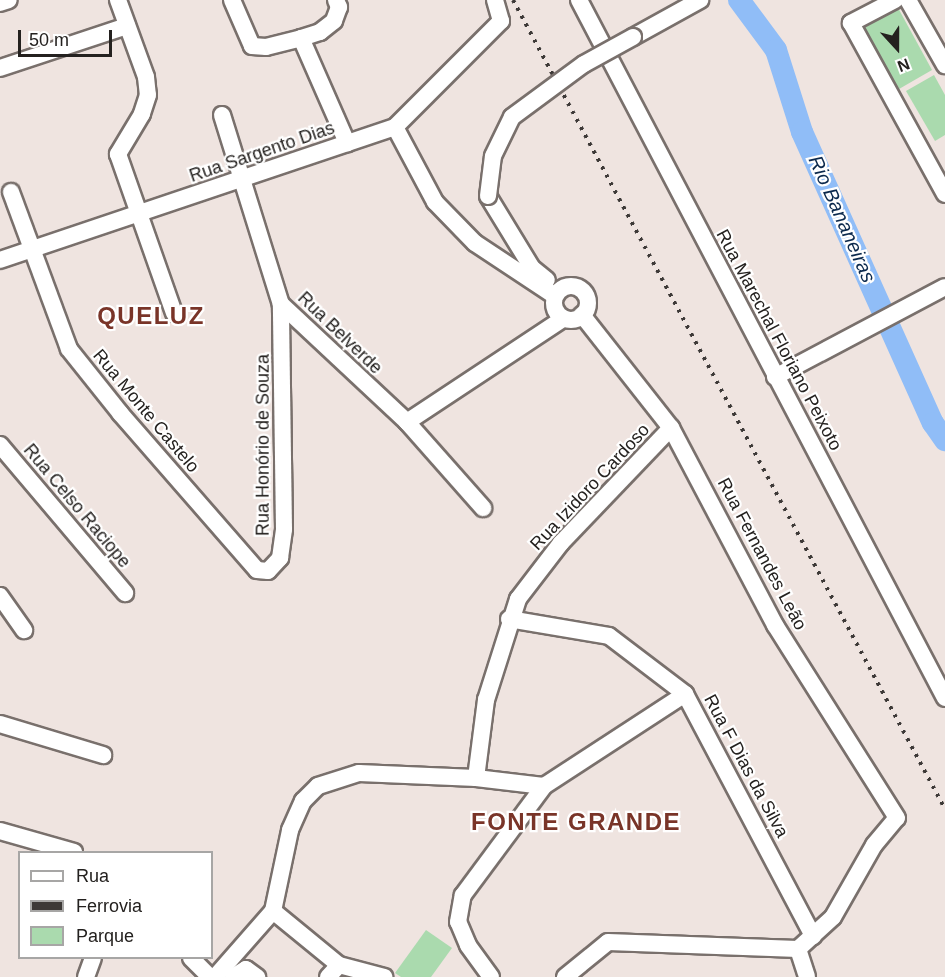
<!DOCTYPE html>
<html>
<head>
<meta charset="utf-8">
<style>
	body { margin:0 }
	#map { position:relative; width:945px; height:977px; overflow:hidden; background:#efe4e0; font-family:Arial,sans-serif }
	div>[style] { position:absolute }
	.green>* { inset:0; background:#aadaae }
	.river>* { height:22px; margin:-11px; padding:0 11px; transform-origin:11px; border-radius:11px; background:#90bdf7 }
	.roads { filter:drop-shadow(2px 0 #79706c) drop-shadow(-2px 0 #79706c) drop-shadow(0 2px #79706c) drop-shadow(0 -2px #79706c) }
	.minor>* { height:16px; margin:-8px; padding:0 8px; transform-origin:8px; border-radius:8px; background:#fff }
	.minor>.ring { margin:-8px; padding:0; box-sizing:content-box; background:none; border:16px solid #fff; border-radius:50% }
	.rail>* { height:4px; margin-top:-2px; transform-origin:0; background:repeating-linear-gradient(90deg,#3d3937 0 3px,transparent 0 9px) }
	.bridges { filter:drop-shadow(2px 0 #79706c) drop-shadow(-2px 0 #79706c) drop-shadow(0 2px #79706c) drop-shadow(0 -2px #79706c) }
	.minor-bridge>* { height:16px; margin:-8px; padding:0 8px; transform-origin:8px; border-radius:8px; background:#fff }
	span { translate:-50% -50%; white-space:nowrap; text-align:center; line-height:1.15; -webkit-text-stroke:4.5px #fff; paint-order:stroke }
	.street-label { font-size:18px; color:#24211f }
	.water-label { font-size:20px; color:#0b294d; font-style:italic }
	.district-label { font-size:24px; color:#793428; font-weight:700; letter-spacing:1.5px }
	.legend { position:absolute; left:18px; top:851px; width:195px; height:108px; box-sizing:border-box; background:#fff; border:2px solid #a7a6a5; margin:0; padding:8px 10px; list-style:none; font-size:18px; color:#24211f }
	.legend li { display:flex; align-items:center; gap:12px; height:30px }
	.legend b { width:30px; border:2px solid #a7a6a5 }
	.north { position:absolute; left:867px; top:18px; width:60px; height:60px; -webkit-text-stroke:4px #fff; paint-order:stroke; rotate:159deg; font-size:16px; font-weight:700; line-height:24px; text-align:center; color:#24211f }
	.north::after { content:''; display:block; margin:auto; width:21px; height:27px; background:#24211f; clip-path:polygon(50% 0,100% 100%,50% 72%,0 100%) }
	.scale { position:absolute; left:18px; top:30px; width:94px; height:27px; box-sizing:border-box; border:3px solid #24211f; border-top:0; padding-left:8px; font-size:18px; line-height:21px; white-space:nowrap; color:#24211f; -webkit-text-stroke:4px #fff; paint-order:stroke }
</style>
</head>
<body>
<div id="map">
	<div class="green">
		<i style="clip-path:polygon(897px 6px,932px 70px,899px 89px,861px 24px)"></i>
		<i style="clip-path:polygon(934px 75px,945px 95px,945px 135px,935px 141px,906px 91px)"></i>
		<i style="clip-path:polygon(426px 930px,452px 948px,431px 977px,401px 977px,395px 973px)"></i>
	</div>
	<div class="river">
		<i style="left:739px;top:0;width:62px;rotate:53.5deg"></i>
		<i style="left:776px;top:50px;width:86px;rotate:72.4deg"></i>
		<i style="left:802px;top:132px;width:319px;rotate:65.8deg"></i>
		<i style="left:933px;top:423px;width:21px;rotate:55deg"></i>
	</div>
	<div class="roads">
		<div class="minor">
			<i style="left:118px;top:0;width:82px;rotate:70deg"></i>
			<i style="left:146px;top:77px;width:18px;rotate:84deg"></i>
			<i style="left:148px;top:95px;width:20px;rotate:108deg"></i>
			<i style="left:142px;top:114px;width:47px;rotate:121deg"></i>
			<i style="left:118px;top:154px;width:169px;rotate:70.6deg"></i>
			<i style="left:232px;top:0;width:50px;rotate:66.5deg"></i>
			<i style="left:252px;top:46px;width:14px;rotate:4deg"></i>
			<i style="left:266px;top:47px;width:36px;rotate:-14deg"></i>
			<i style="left:336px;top:0;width:8px;rotate:67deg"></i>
			<i style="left:339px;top:7px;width:15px;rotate:110deg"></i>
			<i style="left:334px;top:21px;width:18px;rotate:142deg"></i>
			<i style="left:320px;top:32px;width:20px;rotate:162deg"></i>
			<i style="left:301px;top:38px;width:115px;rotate:66.3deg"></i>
			<i style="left:579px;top:0;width:788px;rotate:62.33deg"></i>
			<i style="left:895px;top:0;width:50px;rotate:152.4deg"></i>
			<i style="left:851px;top:23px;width:195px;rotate:61.2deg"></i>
			<i style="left:908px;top:0;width:75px;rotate:60.4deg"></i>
			<i style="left:0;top:3px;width:9px;rotate:-18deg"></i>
			<i style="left:633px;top:37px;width:77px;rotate:-28.9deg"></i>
			<i style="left:0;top:68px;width:134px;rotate:-18.3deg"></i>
			<i style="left:222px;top:115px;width:198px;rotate:72.7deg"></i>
			<i style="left:281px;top:304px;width:173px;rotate:43.1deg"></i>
			<i style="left:407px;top:422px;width:115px;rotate:48.5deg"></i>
			<i style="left:395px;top:127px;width:85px;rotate:61.9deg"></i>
			<i style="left:435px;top:202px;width:57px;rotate:45.7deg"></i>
			<i style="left:475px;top:243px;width:96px;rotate:33.5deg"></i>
			<i style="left:11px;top:192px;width:167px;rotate:69.7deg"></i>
			<i style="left:69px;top:349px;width:82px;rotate:51.4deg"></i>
			<i style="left:120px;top:413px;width:208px;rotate:48.9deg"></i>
			<i style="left:257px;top:570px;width:11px;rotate:5deg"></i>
			<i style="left:268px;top:571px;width:18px;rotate:-47deg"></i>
			<i style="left:280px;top:558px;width:29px;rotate:-82deg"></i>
			<i style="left:284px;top:529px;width:225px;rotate:-90.8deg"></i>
			<i style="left:488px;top:196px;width:84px;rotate:58.6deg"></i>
			<i style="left:532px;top:268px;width:19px;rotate:39deg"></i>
			<i style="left:0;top:260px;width:417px;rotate:-18.6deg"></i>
			<i style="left:395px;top:127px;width:150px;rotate:-45deg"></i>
			<i style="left:501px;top:21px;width:22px;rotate:-106deg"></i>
			<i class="ring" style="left:554px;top:286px;width:18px;height:18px"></i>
			<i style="left:775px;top:377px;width:192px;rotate:-27.9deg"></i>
			<i style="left:407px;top:422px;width:188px;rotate:-33.5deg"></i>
			<i style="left:0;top:445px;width:194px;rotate:49.8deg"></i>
			<i style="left:0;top:596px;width:42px;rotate:54.8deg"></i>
			<i style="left:509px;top:619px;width:101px;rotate:9.6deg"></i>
			<i style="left:609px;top:636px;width:96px;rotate:37.3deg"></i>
			<i style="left:685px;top:694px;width:274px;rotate:62.1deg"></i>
			<i style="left:0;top:724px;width:108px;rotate:16.8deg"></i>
			<i style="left:476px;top:778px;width:79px;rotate:-82.7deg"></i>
			<i style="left:486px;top:700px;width:106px;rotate:-72.4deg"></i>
			<i style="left:518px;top:599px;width:71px;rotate:-52.5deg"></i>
			<i style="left:561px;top:543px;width:159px;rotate:-46.3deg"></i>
			<i style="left:0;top:831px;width:77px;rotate:15.8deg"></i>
			<i style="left:273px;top:911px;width:85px;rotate:39.3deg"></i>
			<i style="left:339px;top:965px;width:47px;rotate:14.9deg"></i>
			<i style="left:798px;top:949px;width:29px;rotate:72deg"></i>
			<i style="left:191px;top:958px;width:27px;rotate:45deg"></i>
			<i style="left:86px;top:977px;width:20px;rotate:-70deg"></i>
			<i style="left:215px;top:977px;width:88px;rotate:-48.7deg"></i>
			<i style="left:273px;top:911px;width:83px;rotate:-78.1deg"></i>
			<i style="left:290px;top:830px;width:32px;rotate:-66deg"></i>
			<i style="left:303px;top:801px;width:21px;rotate:-45deg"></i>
			<i style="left:318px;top:786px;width:43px;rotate:-17.6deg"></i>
			<i style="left:359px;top:773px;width:117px;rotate:2.4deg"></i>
			<i style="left:476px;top:778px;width:68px;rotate:6.7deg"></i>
			<i style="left:544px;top:786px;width:168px;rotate:-33.1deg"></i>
			<i style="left:233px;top:977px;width:15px;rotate:-32deg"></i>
			<i style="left:246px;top:969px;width:14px;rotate:36deg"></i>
			<i style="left:328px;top:977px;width:16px;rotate:-47deg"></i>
			<i style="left:491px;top:977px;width:39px;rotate:-126deg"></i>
			<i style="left:468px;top:945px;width:25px;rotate:-113deg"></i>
			<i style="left:458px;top:922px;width:27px;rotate:-80deg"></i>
			<i style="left:463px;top:895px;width:136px;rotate:-53.4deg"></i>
			<i style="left:565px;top:977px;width:55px;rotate:-39.1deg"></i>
			<i style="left:608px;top:942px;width:190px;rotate:2.1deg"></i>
			<i style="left:798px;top:949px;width:47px;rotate:-42.4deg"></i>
			<i style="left:833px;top:917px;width:83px;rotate:-60.3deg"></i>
			<i style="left:874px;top:845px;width:35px;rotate:-50deg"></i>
			<i style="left:897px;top:818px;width:228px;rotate:-122.3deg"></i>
			<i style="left:775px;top:625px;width:223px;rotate:-117.8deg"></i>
			<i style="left:671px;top:428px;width:144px;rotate:-128.2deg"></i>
		</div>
	</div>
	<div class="rail">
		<i style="left:513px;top:0;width:917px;rotate:61.9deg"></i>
	</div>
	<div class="bridges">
		<div class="minor-bridge">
			<i style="left:488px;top:196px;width:40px;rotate:-82.9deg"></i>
			<i style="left:493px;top:156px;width:43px;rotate:-64deg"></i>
			<i style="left:512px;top:117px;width:89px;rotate:-36.4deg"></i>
			<i style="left:584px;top:64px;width:56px;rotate:-28.9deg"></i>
		</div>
	</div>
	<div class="street-label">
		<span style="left:262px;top:152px;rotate:-19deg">Rua Sargento Dias</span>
		<span style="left:340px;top:333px;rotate:44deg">Rua Belverde</span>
		<span style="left:779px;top:340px;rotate:62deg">Rua Marechal Floriano Peixoto</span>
		<span style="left:146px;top:411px;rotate:50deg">Rua Monte Castelo</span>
		<span style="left:263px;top:445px;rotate:-90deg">Rua Honório de Souza</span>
		<span style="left:590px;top:487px;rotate:-47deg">Rua Izidoro Cardoso</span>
		<span style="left:77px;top:506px;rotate:50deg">Rua Celso Raciope</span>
		<span style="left:762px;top:554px;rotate:62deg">Rua Fernandes Leão</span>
		<span style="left:746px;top:766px;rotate:62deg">Rua F Dias da Silva</span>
	</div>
	<div class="water-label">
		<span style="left:842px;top:219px;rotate:66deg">Rio Bananeiras</span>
	</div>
	<div class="district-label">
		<span style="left:151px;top:316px">QUELUZ</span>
		<span style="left:576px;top:822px">FONTE GRANDE</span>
	</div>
	<ul class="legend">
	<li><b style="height:8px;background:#fff"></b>Rua</li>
	<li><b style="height:8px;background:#3d3937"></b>Ferrovia</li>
	<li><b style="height:16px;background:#aadaae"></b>Parque</li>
	</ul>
	<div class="north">N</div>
	<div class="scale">50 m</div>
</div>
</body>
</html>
